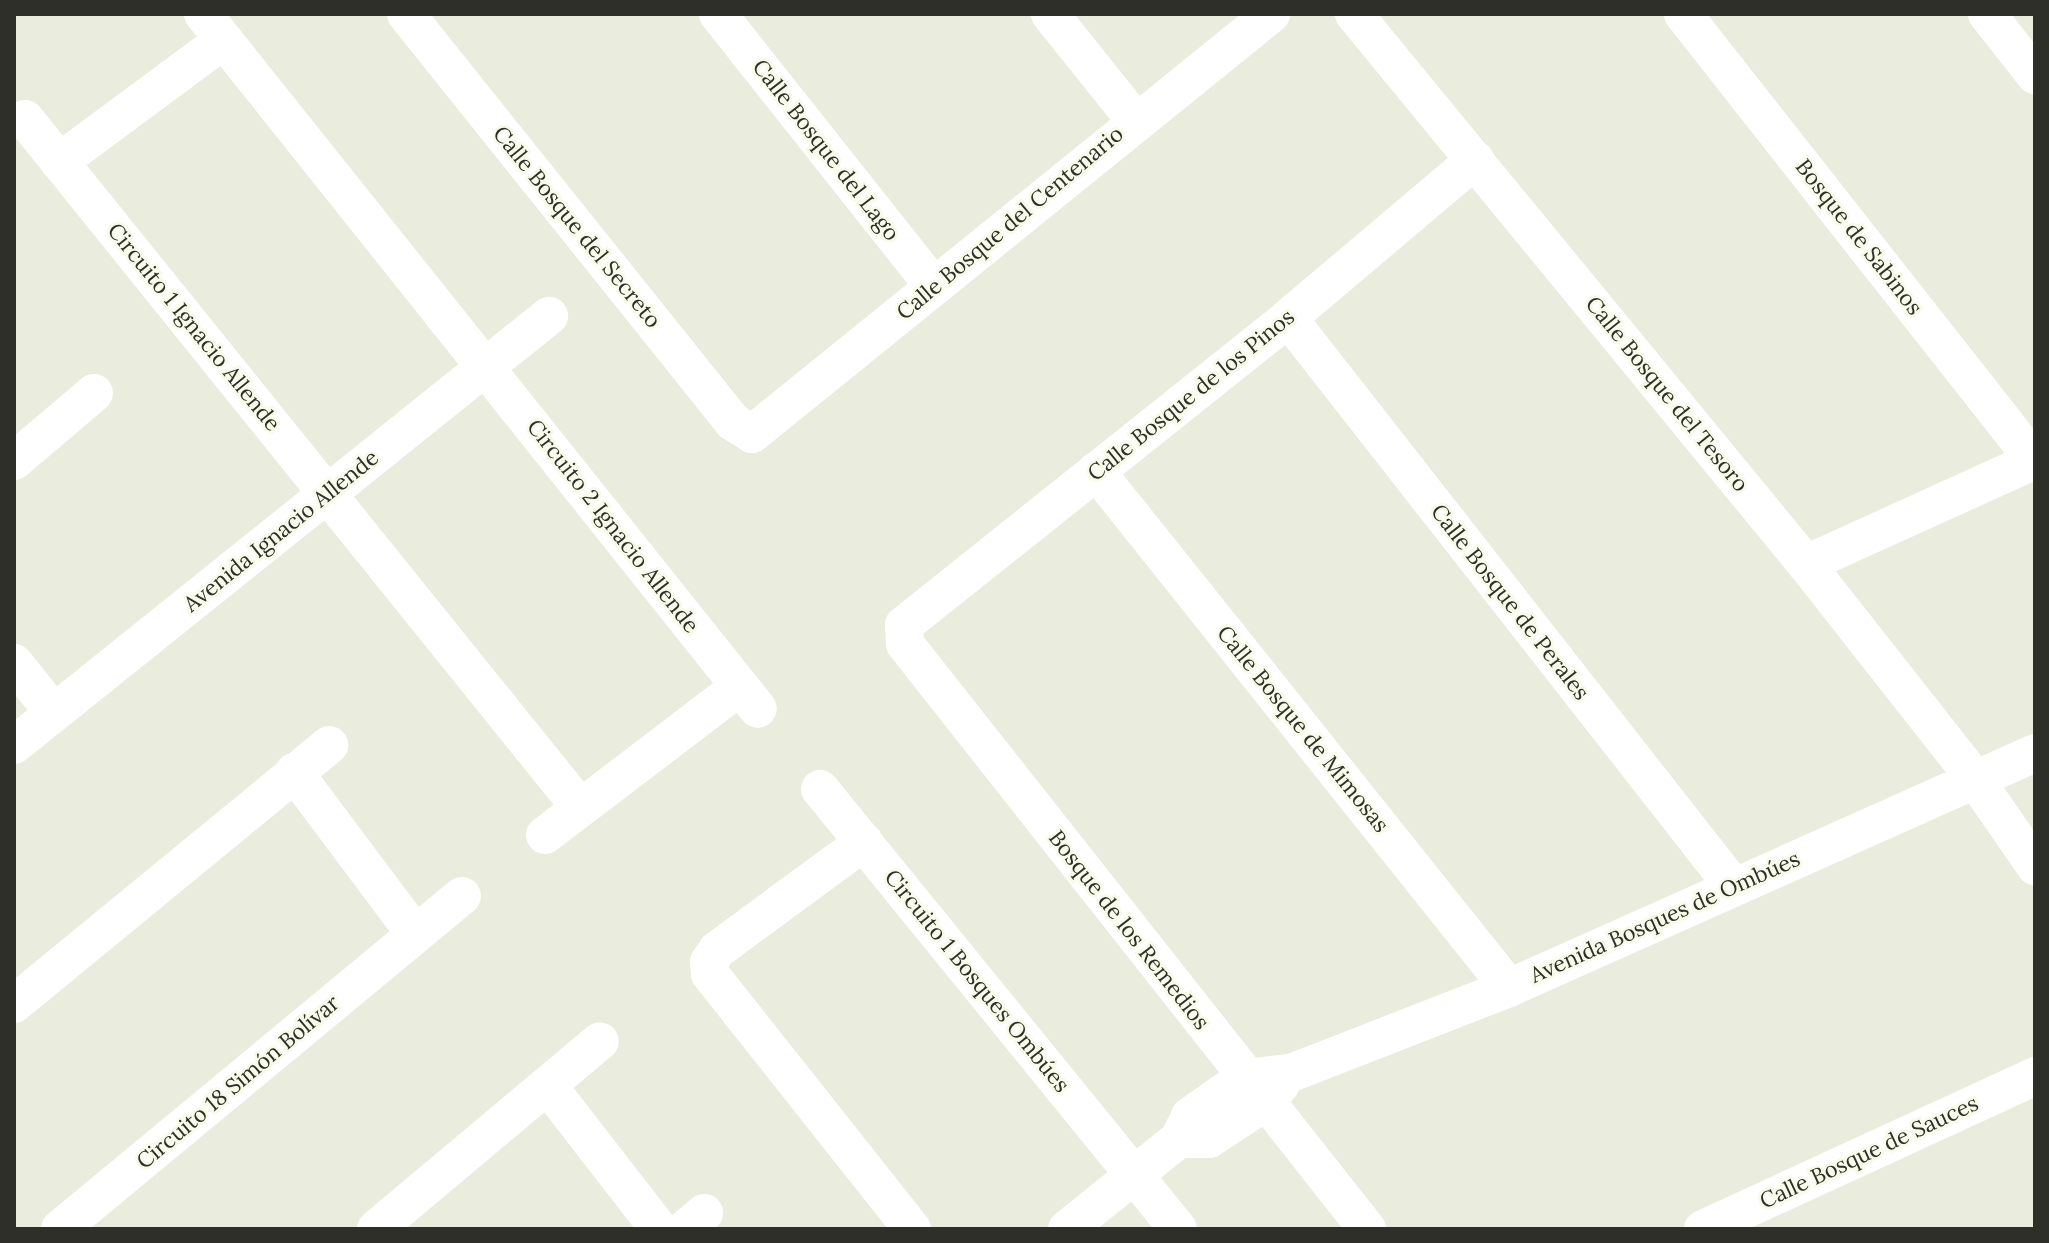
<!DOCTYPE html>
<html>
<head>
<meta charset="utf-8">
<style>
	body { margin:0 }
	#map { position:relative; width:2049px; height:1243px; overflow:hidden; background:#eaeddd; font-family:Lora,serif }
	div>[style] { position:absolute }
	.minor>* { height:38px; margin:-19px; padding:0 19px; transform-origin:19px; border-radius:19px; background:#fff }
	span { translate:-50% -50%; white-space:nowrap; text-align:center; line-height:1.15; -webkit-text-stroke:6px #f8faea; paint-order:stroke }
	.street-label { font-size:22px; color:#2e2f29 }
	.frame { position:absolute; inset:0; border:16px solid #2e2f29; pointer-events:none }
</style>
</head>
<body>
<div id="map">
	<div class="minor">
		<i style="left:203px;top:14px;width:889px;rotate:51.39deg"></i>
		<i style="left:406px;top:14px;width:523px;rotate:51.29deg"></i>
		<i style="left:733px;top:422px;width:22px;rotate:32deg"></i>
		<i style="left:752px;top:434px;width:668px;rotate:-38.98deg"></i>
		<i style="left:718px;top:14px;width:348px;rotate:51.6deg"></i>
		<i style="left:1050px;top:14px;width:134px;rotate:51.3deg"></i>
		<i style="left:1354px;top:14px;width:712px;rotate:50.59deg"></i>
		<i style="left:1806px;top:564px;width:273px;rotate:51.8deg"></i>
		<i style="left:1975px;top:779px;width:106px;rotate:55.4deg"></i>
		<i style="left:1683px;top:14px;width:568px;rotate:51.8deg"></i>
		<i style="left:1987px;top:14px;width:78px;rotate:51.8deg"></i>
		<i style="left:25px;top:119px;width:883px;rotate:51.12deg"></i>
		<i style="left:59px;top:162px;width:205px;rotate:-36.5deg"></i>
		<i style="left:1288px;top:318px;width:722px;rotate:51.92deg"></i>
		<i style="left:14px;top:461px;width:105px;rotate:-40.4deg"></i>
		<i style="left:1096px;top:471px;width:662px;rotate:51.38deg"></i>
		<i style="left:1806px;top:564px;width:252px;rotate:-24.4deg"></i>
		<i style="left:14px;top:663px;width:64px;rotate:51.3deg"></i>
		<i style="left:14px;top:745px;width:686px;rotate:-38.73deg"></i>
		<i style="left:294px;top:772px;width:202px;rotate:53.2deg"></i>
		<i style="left:820px;top:789px;width:567px;rotate:50.87deg"></i>
		<i style="left:545px;top:835px;width:244px;rotate:-37.3deg"></i>
		<i style="left:864px;top:842px;width:182px;rotate:143.7deg"></i>
		<i style="left:717px;top:950px;width:14px;rotate:124deg"></i>
		<i style="left:709px;top:962px;width:12px;rotate:85deg"></i>
		<i style="left:710px;top:974px;width:325px;rotate:51.6deg"></i>
		<i style="left:14px;top:1004px;width:408px;rotate:-39.4deg"></i>
		<i style="left:548px;top:1086px;width:181px;rotate:52.2deg"></i>
		<i style="left:1179px;top:1139px;width:30px"></i>
		<i style="left:1209px;top:1139px;width:66px;rotate:-33.2deg"></i>
		<i style="left:1264px;top:1103px;width:25px;rotate:-48deg"></i>
		<i style="left:60px;top:1229px;width:522px;rotate:-39.64deg"></i>
		<i style="left:376px;top:1229px;width:292px;rotate:-40deg"></i>
		<i style="left:685px;top:1229px;width:25px;rotate:-40deg"></i>
		<i style="left:1067px;top:1229px;width:144px;rotate:-38.8deg"></i>
		<i style="left:1179px;top:1139px;width:25px;rotate:-64deg"></i>
		<i style="left:1190px;top:1116px;width:66px;rotate:-35.1deg"></i>
		<i style="left:1244px;top:1078px;width:47px;rotate:-6.1deg"></i>
		<i style="left:1291px;top:1073px;width:234px;rotate:-21.3deg"></i>
		<i style="left:1509px;top:988px;width:576px;rotate:-24.07deg"></i>
		<i style="left:1367px;top:1229px;width:745px;rotate:-128.3deg"></i>
		<i style="left:905px;top:644px;width:19px;rotate:-93deg"></i>
		<i style="left:904px;top:625px;width:492px;rotate:-38.6deg"></i>
		<i style="left:1288px;top:318px;width:245px;rotate:-40.2deg"></i>
		<i style="left:1703px;top:1229px;width:366px;rotate:-24.7deg"></i>
	</div>
	<div class="street-label">
		<span style="left:826px;top:150px;rotate:52deg">Calle Bosque del Lago</span>
		<span style="left:1010px;top:223px;rotate:-40deg">Calle Bosque del Centenario</span>
		<span style="left:577px;top:227px;rotate:51deg">Calle Bosque del Secreto</span>
		<span style="left:1859px;top:237px;rotate:52deg">Bosque de Sabinos</span>
		<span style="left:194px;top:327px;rotate:51deg">Circuito 1 Ignacio Allende</span>
		<span style="left:1667px;top:394px;rotate:51deg">Calle Bosque del Tesoro</span>
		<span style="left:1191px;top:395px;rotate:-39deg">Calle Bosque de los Pinos</span>
		<span style="left:613px;top:526px;rotate:52deg">Circuito 2 Ignacio Allende</span>
		<span style="left:281px;top:531px;rotate:-39deg">Avenida Ignacio Allende</span>
		<span style="left:1510px;top:602px;rotate:52deg">Calle Bosque de Perales</span>
		<span style="left:1303px;top:729px;rotate:51deg">Calle Bosque de Mimosas</span>
		<span style="left:1665px;top:917px;rotate:-24deg">Avenida Bosques de Ombúes</span>
		<span style="left:1129px;top:930px;rotate:52deg">Bosque de los Remedios</span>
		<span style="left:977px;top:981px;rotate:51deg">Circuito 1 Bosques Ombúes</span>
		<span style="left:238px;top:1082px;rotate:-40deg">Circuito 18 Simón Bolívar</span>
		<span style="left:1869px;top:1152px;rotate:-25deg">Calle Bosque de Sauces</span>
	</div>
	<div class="frame"></div>
</div>
</body>
</html>
